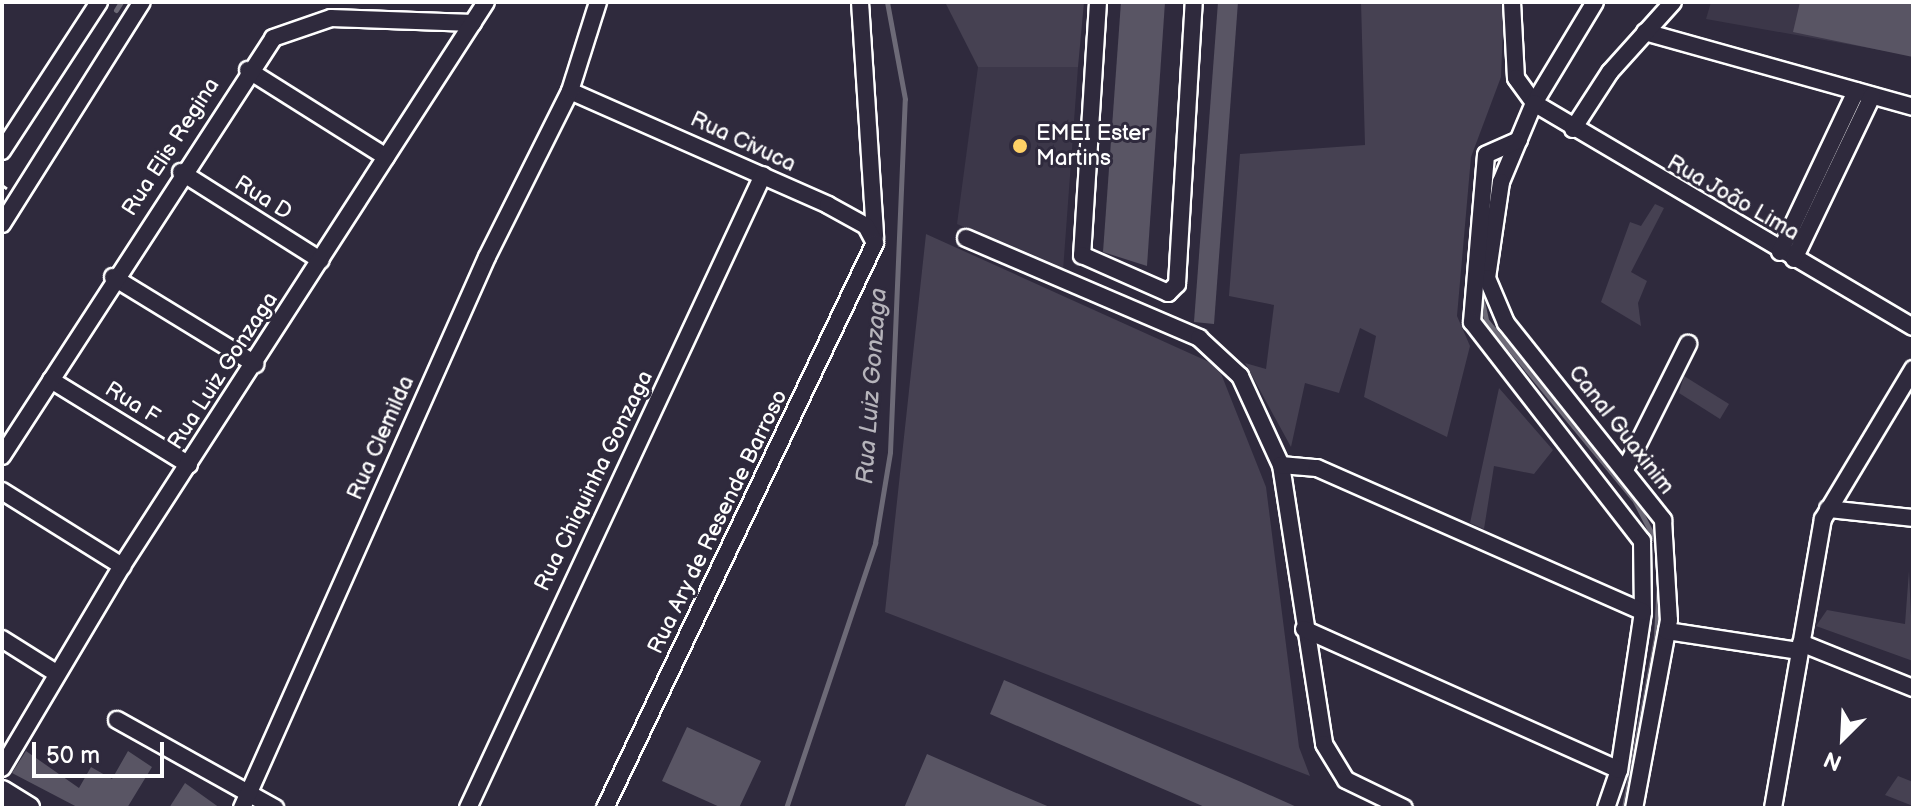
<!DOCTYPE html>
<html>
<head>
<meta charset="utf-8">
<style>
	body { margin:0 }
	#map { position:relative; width:1915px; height:810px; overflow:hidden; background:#2f2a3d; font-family:"Balsamiq Sans",sans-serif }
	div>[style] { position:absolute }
	.built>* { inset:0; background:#3c3749 }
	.green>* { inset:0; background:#464152 }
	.stream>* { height:5px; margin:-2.5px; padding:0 2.5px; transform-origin:2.5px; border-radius:2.5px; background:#6d6a77 }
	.building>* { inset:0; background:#595564 }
	.roads { filter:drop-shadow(2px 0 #fff) drop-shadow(-2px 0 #fff) drop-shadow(0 2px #fff) drop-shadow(0 -2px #fff) }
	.street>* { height:16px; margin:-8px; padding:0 8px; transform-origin:8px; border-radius:8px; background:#2f2a3d }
	.secondary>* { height:22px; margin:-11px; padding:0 11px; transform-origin:11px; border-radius:11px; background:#2f2a3d }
	.path-bridge>* { height:3px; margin-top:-1.5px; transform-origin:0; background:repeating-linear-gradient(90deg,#fff 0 6px,transparent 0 12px) }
	.dots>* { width:22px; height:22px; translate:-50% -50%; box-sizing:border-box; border:4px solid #2f2a3d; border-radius:50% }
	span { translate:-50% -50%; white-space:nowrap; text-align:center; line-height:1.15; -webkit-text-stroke:6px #2f2a3d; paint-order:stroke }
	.poi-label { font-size:22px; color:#fff }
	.left { translate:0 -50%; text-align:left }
	.street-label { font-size:22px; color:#fff }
	.water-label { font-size:24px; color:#b6b4bb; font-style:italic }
	.frame { position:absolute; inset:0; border:4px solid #fff; pointer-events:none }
	.north { position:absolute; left:1803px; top:698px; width:80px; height:80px; -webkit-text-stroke:6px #2f2a3d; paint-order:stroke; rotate:204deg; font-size:22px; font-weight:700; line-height:32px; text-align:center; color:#fff }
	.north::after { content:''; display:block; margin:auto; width:28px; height:36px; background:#fff; clip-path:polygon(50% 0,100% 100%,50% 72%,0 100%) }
	.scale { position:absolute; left:32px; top:742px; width:132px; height:36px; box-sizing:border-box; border:4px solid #fff; border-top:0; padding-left:10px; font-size:24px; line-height:28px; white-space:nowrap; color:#fff; -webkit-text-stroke:6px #2f2a3d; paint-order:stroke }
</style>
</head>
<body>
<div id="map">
	<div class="built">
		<i style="clip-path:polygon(1711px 2px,1913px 2px,1897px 53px,1706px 19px)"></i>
		<i style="clip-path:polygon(978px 67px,1078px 67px,1063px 271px,957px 224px)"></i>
	</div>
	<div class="green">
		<i style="clip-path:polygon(945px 2px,1084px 2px,1078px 67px,978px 67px)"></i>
		<i style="clip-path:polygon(1361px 2px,1504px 2px,1501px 77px,1471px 157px,1457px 316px,1470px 346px,1447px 437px,1364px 397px,1376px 336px,1360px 328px,1339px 393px,1305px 383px,1291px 447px,1245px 363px,1266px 369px,1274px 305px,1229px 296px,1240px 154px,1365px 145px)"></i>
		<i style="clip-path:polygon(1655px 204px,1664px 208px,1631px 272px,1647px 281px,1638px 303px,1641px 326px,1601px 302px,1630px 222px,1641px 226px)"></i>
		<i style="clip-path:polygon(926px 234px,1218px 366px,1266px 487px,1299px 747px,1310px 776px,885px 612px)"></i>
		<i style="clip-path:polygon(1684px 376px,1729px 404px,1720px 419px,1679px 393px)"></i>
		<i style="clip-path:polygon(1499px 388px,1553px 450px,1534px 474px,1494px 466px,1484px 529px,1470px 523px)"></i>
		<i style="clip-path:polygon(1909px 571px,1913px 661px,1816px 626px,1827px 610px,1905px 624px)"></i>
		<i style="clip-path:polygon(1898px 776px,1913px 782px,1913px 806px,1885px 795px)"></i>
	</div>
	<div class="stream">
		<i style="left:116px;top:10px;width:9px;rotate:-58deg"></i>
		<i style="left:1490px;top:202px;width:19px;rotate:-84deg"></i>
		<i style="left:1481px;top:296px;width:25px;rotate:78deg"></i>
		<i style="left:1486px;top:320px;width:234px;rotate:50.5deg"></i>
		<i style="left:1635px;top:501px;width:51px;rotate:62.9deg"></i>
		<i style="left:786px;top:808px;width:280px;rotate:-71.4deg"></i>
		<i style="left:875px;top:543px;width:92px;rotate:-80.6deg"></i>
		<i style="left:890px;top:452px;width:353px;rotate:-87.6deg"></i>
		<i style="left:905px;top:99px;width:99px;rotate:-100.5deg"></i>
		<i style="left:1624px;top:808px;width:174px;rotate:-79.4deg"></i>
		<i style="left:1656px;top:637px;width:57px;rotate:-87deg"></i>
	</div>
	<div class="building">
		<i style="clip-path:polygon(1121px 2px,1165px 2px,1147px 266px,1103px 252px)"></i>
		<i style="clip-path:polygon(1218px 2px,1238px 2px,1214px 324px,1194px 322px)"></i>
		<i style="clip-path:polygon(1800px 2px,1913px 2px,1913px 57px,1793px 32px)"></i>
		<i style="clip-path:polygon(1004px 680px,1241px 782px,1299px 808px,1207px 808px,990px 714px)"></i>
		<i style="clip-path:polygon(687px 727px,761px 761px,739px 808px,722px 808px,662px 781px)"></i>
		<i style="clip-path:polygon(26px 751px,79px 788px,91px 767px,112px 779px,128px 751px,152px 767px,127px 808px,79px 808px,12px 773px)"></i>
		<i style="clip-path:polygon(927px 754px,1007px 789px,1052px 808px,904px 808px)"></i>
		<i style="clip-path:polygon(185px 783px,220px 808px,169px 808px)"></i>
	</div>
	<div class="roads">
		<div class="street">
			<i style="left:860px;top:2px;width:235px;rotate:86.3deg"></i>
			<i style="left:1098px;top:2px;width:254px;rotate:93.6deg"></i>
			<i style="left:1082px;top:255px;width:94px;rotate:23.8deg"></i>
			<i style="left:1168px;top:293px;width:13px;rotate:-45deg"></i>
			<i style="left:1177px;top:284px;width:283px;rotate:-86.6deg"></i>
			<i style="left:1512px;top:2px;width:76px;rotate:87deg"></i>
			<i style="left:1516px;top:78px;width:31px;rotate:54deg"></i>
			<i style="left:1534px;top:103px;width:440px;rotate:30.6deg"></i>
			<i style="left:1595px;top:2px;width:118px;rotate:121.1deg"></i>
			<i style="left:1534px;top:103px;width:86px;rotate:112.7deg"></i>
			<i style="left:1501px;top:182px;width:97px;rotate:98.3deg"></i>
			<i style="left:1487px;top:278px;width:49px;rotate:67.1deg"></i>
			<i style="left:1506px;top:323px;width:252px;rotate:51.4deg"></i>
			<i style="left:1663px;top:520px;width:100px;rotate:86.6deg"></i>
			<i style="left:1669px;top:620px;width:191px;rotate:100.5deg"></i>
			<i style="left:1645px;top:32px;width:278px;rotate:15.6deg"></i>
			<i style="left:248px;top:70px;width:163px;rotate:32.2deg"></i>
			<i style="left:570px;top:91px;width:282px;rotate:23.8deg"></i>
			<i style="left:828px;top:205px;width:43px;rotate:28.9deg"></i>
			<i style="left:866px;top:226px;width:19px;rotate:62deg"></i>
			<i style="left:875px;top:243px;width:626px;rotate:115.54deg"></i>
			<i style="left:1573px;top:129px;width:68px;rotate:-57deg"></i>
			<i style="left:1610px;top:72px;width:94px;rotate:-48deg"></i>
			<i style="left:1519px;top:140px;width:36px;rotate:156deg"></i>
			<i style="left:1486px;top:155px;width:168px;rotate:94.8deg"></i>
			<i style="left:1472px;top:322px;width:277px;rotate:52.2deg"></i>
			<i style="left:1642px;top:541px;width:71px;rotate:89.2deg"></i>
			<i style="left:1643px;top:612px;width:160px;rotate:98.6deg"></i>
			<i style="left:1619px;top:770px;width:40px;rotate:108.9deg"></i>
			<i style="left:2px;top:151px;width:178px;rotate:-56.9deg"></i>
			<i style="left:181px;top:172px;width:165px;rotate:32.3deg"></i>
			<i style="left:2px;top:224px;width:262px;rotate:-57.8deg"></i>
			<i style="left:966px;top:238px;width:254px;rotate:23.2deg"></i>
			<i style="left:1199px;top:338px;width:56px;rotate:42.8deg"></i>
			<i style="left:1240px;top:376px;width:98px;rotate:65.3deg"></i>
			<i style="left:1281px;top:465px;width:282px;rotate:81.2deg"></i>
			<i style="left:1324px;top:744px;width:42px;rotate:58.6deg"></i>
			<i style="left:1346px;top:780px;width:64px;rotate:25.8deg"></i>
			<i style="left:1780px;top:252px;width:178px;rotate:-64.7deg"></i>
			<i style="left:1794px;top:259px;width:181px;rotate:-64.4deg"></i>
			<i style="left:113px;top:277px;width:167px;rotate:31.5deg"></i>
			<i style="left:51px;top:380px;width:162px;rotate:31.6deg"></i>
			<i style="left:2px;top:456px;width:498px;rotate:-57deg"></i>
			<i style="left:273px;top:38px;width:61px;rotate:-19deg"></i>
			<i style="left:331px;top:18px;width:142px;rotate:2deg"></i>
			<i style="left:1281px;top:465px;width:36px;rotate:5deg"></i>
			<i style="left:1317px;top:468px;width:356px;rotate:23.8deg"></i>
			<i style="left:1626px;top:468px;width:139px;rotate:-63.4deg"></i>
			<i style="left:2px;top:491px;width:142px;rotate:32deg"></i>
			<i style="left:1828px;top:509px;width:85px;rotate:6deg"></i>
			<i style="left:1304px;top:629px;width:345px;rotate:24.1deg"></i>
			<i style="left:1667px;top:631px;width:134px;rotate:8.6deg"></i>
			<i style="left:2px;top:639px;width:64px;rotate:32.2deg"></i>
			<i style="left:1801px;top:643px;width:121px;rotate:21.9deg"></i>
			<i style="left:117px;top:720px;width:181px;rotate:29.1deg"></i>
			<i style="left:2px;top:768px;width:235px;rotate:-59.3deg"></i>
			<i style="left:122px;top:566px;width:671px;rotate:-57.16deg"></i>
			<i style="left:242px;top:808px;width:603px;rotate:-66.03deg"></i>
			<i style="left:487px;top:257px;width:186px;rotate:-63.4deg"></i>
			<i style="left:570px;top:91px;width:93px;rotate:-72.5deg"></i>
			<i style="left:468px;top:808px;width:698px;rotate:-65.01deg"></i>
			<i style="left:1773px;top:808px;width:293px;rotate:-80.2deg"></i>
			<i style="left:1823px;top:519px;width:175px;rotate:-59deg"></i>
		</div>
		<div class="secondary">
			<i style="left:2px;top:792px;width:31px;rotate:32deg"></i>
		</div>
	</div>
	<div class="path-bridge">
		<i style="left:2px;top:185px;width:7px;rotate:34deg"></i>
	</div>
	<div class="dots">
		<i style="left:1020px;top:146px;background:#ffd166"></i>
	</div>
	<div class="poi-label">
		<span class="left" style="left:1036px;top:146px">EMEI Ester<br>Martins</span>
	</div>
	<div class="street-label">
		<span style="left:743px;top:142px;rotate:25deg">Rua Civuca</span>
		<span style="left:171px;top:147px;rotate:-57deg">Rua Elis Regina</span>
		<span style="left:263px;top:198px;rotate:32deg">Rua D</span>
		<span style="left:1733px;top:198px;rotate:30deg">Rua João Lima</span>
		<span style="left:223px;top:371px;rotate:-57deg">Rua Luiz Gonzaga</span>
		<span style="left:132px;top:403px;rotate:32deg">Rua F</span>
		<span style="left:1621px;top:430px;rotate:52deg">Canal Guaxinim</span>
		<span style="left:381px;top:438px;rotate:-66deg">Rua Clemilda</span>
		<span style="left:594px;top:481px;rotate:-64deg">Rua Chiquinha Gonzaga</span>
		<span style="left:718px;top:522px;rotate:-64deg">Rua Ary de Resende Barroso</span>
	</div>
	<div class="water-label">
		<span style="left:872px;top:386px;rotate:-86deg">Rua Luiz Gonzaga</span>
	</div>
	<div class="frame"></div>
	<div class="north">N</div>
	<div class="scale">50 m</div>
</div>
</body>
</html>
